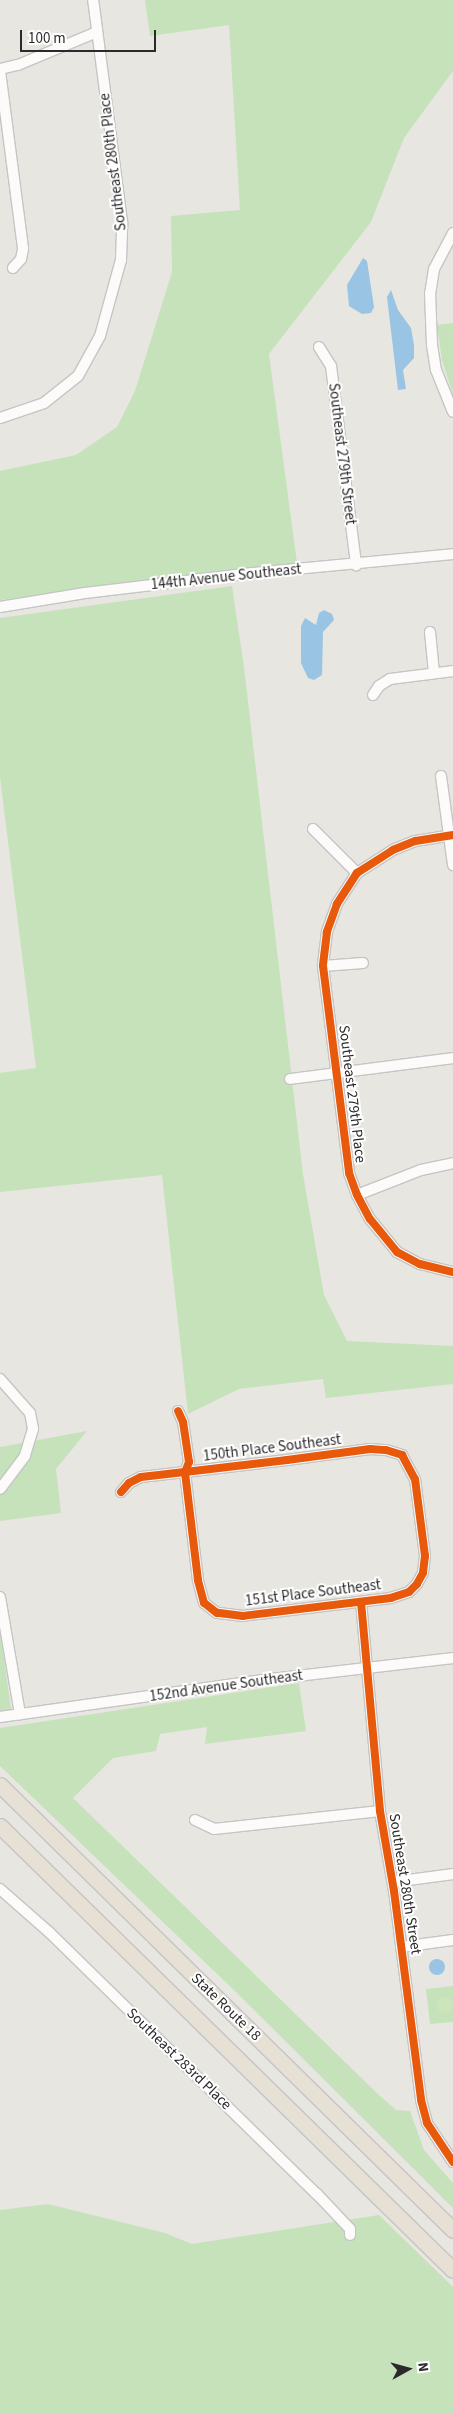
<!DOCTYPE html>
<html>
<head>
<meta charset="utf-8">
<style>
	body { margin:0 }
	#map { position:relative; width:453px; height:2414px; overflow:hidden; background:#e8e6e0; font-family:"Source Sans 3",sans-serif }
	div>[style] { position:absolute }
	.green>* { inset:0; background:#c5e2bb }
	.pitch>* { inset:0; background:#cee5ba }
	.round { border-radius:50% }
	.water>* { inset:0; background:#99c4e4 }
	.roads { filter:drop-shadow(1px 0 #c5c5c5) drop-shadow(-1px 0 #c5c5c5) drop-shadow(0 1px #c5c5c5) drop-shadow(0 -1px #c5c5c5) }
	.minor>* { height:10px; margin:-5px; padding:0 5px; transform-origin:5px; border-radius:5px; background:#fcfbfa }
	.highway>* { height:15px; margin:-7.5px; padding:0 7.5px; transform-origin:7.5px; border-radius:7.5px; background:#e7e0d4 }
	.cycleway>* { height:8px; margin:-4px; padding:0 4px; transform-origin:4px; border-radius:4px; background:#e8590c }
	span { translate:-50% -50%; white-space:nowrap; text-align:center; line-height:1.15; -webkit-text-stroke:4px #fff; paint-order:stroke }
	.street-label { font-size:15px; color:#2a2a2a }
	.north { position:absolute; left:383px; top:2344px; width:50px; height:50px; -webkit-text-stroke:4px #fff; paint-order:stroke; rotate:83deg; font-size:14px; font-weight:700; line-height:20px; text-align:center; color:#2a2a2a }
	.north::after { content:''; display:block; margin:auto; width:18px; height:22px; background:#2a2a2a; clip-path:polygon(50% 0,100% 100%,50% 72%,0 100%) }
	.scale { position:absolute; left:20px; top:30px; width:136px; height:22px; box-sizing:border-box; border:2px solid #2a2a2a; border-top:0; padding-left:6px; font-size:15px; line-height:18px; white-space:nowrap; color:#2a2a2a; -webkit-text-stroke:4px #fff; paint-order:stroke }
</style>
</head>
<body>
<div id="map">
	<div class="green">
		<i style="clip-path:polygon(145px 0,453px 0,453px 71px,404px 138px,371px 222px,269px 354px,297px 563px,0 600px,0 471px,76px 455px,117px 427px,135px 391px,172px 272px,171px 216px,240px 210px,229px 25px,150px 36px)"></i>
		<i style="clip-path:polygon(453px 323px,453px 394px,442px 360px,437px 325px)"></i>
		<i style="clip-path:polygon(232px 586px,244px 667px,303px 1174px,324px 1295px,347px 1341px,453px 1346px,453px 1384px,326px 1398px,323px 1379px,239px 1389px,188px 1414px,162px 1175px,0 1192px,0 1073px,36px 1068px,0 777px,0 618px)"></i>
		<i style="clip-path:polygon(87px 1431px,56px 1469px,61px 1513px,0 1521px,0 1447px)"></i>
		<i style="clip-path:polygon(0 1630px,11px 1709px,0 1711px)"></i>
		<i style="clip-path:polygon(299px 1683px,306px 1731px,205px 1744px,207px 1727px,160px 1734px,156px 1751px,113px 1758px,73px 1798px,379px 2095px,396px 2110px,410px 2111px,424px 2150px,453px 2183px,453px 2208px,237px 1993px,0 1766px,0 1728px)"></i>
		<i style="clip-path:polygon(453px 1986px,453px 2022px,430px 2024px,426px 1989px)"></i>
		<i style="clip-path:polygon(48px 2204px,165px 2233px,192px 2244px,379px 2215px,453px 2287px,453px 2414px,0 2414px,0 2210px)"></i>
	</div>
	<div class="pitch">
		<i class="round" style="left:437px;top:1997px;width:16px;height:16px"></i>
	</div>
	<div class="water">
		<i style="clip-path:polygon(363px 258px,367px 261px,374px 307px,371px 313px,362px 314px,349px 306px,347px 285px)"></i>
		<i style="clip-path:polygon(391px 290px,398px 310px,411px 328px,414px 345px,414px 358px,403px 370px,406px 389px,398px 390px,387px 297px)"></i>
		<i style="clip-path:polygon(324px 610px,332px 614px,334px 620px,323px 632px,322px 675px,314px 680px,308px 678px,301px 663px,301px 626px,305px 618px,316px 625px,319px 613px)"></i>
		<i class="round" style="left:429px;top:1959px;width:16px;height:16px"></i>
	</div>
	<div class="roads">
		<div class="minor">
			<i style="left:0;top:69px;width:18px;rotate:-13deg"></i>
			<i style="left:18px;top:65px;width:86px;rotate:-22.7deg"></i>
			<i style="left:0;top:71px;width:179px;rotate:82.6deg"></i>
			<i style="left:23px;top:249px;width:10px;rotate:101deg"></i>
			<i style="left:21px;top:259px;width:12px;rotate:132deg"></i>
			<i style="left:453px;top:233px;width:41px;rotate:117.8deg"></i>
			<i style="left:434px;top:269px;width:24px;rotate:99deg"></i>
			<i style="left:430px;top:293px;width:52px;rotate:87.8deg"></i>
			<i style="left:432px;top:345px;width:25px;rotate:81deg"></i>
			<i style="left:436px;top:370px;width:45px;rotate:68deg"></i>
			<i style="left:319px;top:347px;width:22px;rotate:58deg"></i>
			<i style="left:331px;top:366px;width:201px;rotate:82.8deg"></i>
			<i style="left:0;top:418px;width:46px;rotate:-18.8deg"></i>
			<i style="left:44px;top:403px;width:43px;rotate:-38.5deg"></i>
			<i style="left:78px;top:376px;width:46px;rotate:-61.2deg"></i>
			<i style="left:100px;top:336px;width:79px;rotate:-74.6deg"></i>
			<i style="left:121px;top:260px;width:38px;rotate:-88deg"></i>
			<i style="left:122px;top:222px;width:224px;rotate:-97.4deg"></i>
			<i style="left:0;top:607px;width:86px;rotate:-9.4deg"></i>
			<i style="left:85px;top:593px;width:169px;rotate:-6.8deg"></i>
			<i style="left:253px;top:573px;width:201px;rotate:-5.4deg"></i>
			<i style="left:430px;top:632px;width:41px;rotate:84.4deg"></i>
			<i style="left:373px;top:695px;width:11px;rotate:-56deg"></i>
			<i style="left:379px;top:686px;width:13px;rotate:-32deg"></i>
			<i style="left:390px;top:679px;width:64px;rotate:-7.2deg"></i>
			<i style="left:441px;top:776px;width:90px;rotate:82.3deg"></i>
			<i style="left:313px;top:829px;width:62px;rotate:45deg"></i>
			<i style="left:453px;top:835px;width:38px;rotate:171deg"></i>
			<i style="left:415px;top:841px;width:24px;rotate:158deg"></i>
			<i style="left:393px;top:850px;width:43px;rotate:147.4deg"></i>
			<i style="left:357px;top:873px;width:37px;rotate:123deg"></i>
			<i style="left:337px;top:904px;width:30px;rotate:110deg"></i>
			<i style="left:327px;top:932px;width:34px;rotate:97deg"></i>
			<i style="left:323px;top:966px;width:209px;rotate:82.8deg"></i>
			<i style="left:349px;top:1173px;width:23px;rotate:70deg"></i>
			<i style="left:357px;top:1195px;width:27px;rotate:62deg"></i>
			<i style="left:370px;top:1219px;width:43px;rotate:50.7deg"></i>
			<i style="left:397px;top:1252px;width:26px;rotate:28deg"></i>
			<i style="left:420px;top:1264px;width:34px;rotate:14deg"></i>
			<i style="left:323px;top:966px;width:40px;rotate:-4.3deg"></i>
			<i style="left:290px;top:1079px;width:164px;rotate:-7.3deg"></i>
			<i style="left:357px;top:1195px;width:69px;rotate:-21.3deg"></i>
			<i style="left:421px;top:1170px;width:33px;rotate:-12deg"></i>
			<i style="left:0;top:1379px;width:45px;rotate:48.6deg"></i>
			<i style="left:30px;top:1413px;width:16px;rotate:79deg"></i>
			<i style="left:33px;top:1429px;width:28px;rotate:107deg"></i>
			<i style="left:25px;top:1456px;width:41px;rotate:127.1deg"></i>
			<i style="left:121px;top:1492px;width:12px;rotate:-48deg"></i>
			<i style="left:129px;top:1483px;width:13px;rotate:-27deg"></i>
			<i style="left:141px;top:1477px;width:44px;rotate:-6.5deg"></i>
			<i style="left:185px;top:1472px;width:103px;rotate:-6.7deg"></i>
			<i style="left:287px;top:1460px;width:84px;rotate:-7.5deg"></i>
			<i style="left:370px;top:1449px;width:16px;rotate:4deg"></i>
			<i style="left:386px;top:1450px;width:17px;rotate:17deg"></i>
			<i style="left:402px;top:1455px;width:27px;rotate:62deg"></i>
			<i style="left:415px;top:1479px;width:78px;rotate:82.6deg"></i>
			<i style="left:425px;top:1556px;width:17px;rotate:97deg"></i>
			<i style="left:423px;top:1573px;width:13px;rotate:119deg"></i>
			<i style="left:417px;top:1584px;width:11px;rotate:135deg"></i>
			<i style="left:409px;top:1592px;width:19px;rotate:162deg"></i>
			<i style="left:391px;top:1598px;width:149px;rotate:173.1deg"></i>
			<i style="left:243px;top:1616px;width:26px;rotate:-173deg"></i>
			<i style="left:217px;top:1613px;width:16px;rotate:-142deg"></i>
			<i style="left:204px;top:1603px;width:24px;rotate:-105deg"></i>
			<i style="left:198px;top:1580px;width:109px;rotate:-96.9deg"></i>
			<i style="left:185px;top:1472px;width:11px;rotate:-68deg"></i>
			<i style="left:189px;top:1462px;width:40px;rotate:-98.5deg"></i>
			<i style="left:183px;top:1422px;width:12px;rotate:-114deg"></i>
			<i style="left:0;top:1597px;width:119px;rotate:80.3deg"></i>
			<i style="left:361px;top:1602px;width:210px;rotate:84.8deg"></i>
			<i style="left:380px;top:1811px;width:81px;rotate:80.1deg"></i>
			<i style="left:394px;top:1891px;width:211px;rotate:82.6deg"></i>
			<i style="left:421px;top:2100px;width:24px;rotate:75deg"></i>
			<i style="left:427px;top:2123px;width:47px;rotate:56.3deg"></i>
			<i style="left:0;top:1717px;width:266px;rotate:-8deg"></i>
			<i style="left:263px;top:1680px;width:191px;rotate:-6.6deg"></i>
			<i style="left:195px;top:1820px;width:21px;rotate:25deg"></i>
			<i style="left:214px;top:1829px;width:167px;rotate:-6.2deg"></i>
			<i style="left:393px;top:1882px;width:61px;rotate:-7.6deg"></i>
			<i style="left:0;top:1889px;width:65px;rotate:41.3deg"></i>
			<i style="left:49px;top:1932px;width:375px;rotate:44.4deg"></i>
			<i style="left:317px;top:2194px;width:48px;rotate:46.7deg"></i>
			<i style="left:350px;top:2229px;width:6px;rotate:90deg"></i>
			<i style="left:401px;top:1947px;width:52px;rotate:-7.7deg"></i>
		</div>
		<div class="highway">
			<i style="left:0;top:1785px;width:635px;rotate:44.49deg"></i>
			<i style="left:0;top:1826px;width:634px;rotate:44.43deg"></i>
		</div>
	</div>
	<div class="cycleway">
		<i style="left:453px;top:835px;width:38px;rotate:171deg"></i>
		<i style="left:415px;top:841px;width:24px;rotate:158deg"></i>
		<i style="left:393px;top:850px;width:43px;rotate:147.4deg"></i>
		<i style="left:357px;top:873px;width:37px;rotate:123deg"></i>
		<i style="left:337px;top:904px;width:30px;rotate:110deg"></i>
		<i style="left:327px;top:932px;width:34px;rotate:97deg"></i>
		<i style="left:323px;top:966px;width:209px;rotate:82.8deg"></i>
		<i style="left:349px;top:1173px;width:23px;rotate:70deg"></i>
		<i style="left:357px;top:1195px;width:27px;rotate:62deg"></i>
		<i style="left:370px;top:1219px;width:43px;rotate:50.7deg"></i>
		<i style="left:397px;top:1252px;width:26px;rotate:28deg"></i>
		<i style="left:420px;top:1264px;width:34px;rotate:14deg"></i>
		<i style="left:121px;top:1492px;width:12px;rotate:-48deg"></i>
		<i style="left:129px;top:1483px;width:13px;rotate:-27deg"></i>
		<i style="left:141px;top:1477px;width:44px;rotate:-6.5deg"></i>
		<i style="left:185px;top:1472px;width:103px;rotate:-6.7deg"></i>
		<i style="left:287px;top:1460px;width:84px;rotate:-7.5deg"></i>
		<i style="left:370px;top:1449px;width:16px;rotate:4deg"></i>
		<i style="left:386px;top:1450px;width:17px;rotate:17deg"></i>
		<i style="left:402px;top:1455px;width:27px;rotate:62deg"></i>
		<i style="left:415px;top:1479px;width:78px;rotate:82.6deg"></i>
		<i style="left:425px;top:1556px;width:17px;rotate:97deg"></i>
		<i style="left:423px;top:1573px;width:13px;rotate:119deg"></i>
		<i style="left:417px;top:1584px;width:11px;rotate:135deg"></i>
		<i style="left:409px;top:1592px;width:19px;rotate:162deg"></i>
		<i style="left:391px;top:1598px;width:149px;rotate:173.1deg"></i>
		<i style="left:243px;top:1616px;width:26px;rotate:-173deg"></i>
		<i style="left:217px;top:1613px;width:16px;rotate:-142deg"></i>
		<i style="left:204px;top:1603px;width:24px;rotate:-105deg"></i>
		<i style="left:198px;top:1580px;width:109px;rotate:-96.9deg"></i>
		<i style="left:185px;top:1472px;width:11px;rotate:-68deg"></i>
		<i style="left:189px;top:1462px;width:40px;rotate:-98.5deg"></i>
		<i style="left:183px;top:1422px;width:12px;rotate:-114deg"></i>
		<i style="left:361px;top:1602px;width:210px;rotate:84.8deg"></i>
		<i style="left:380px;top:1811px;width:81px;rotate:80.1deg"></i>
		<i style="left:394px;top:1891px;width:211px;rotate:82.6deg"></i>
		<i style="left:421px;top:2100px;width:24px;rotate:75deg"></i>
		<i style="left:427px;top:2123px;width:47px;rotate:56.3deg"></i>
	</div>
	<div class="street-label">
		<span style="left:113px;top:162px;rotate:-97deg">Southeast 280th Place</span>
		<span style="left:342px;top:454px;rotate:83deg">Southeast 279th Street</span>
		<span style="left:226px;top:577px;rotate:-6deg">144th Avenue Southeast</span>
		<span style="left:352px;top:1094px;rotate:83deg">Southeast 279th Place</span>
		<span style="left:272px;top:1448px;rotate:-7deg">150th Place Southeast</span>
		<span style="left:313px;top:1593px;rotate:-7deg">151st Place Southeast</span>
		<span style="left:226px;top:1686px;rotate:-8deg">152nd Avenue Southeast</span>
		<span style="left:405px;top:1884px;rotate:81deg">Southeast 280th Street</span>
		<span style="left:226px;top:2007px;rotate:44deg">State Route 18</span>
		<span style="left:179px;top:2059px;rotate:44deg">Southeast 283rd Place</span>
	</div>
	<div class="north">N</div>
	<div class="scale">100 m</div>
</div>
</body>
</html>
